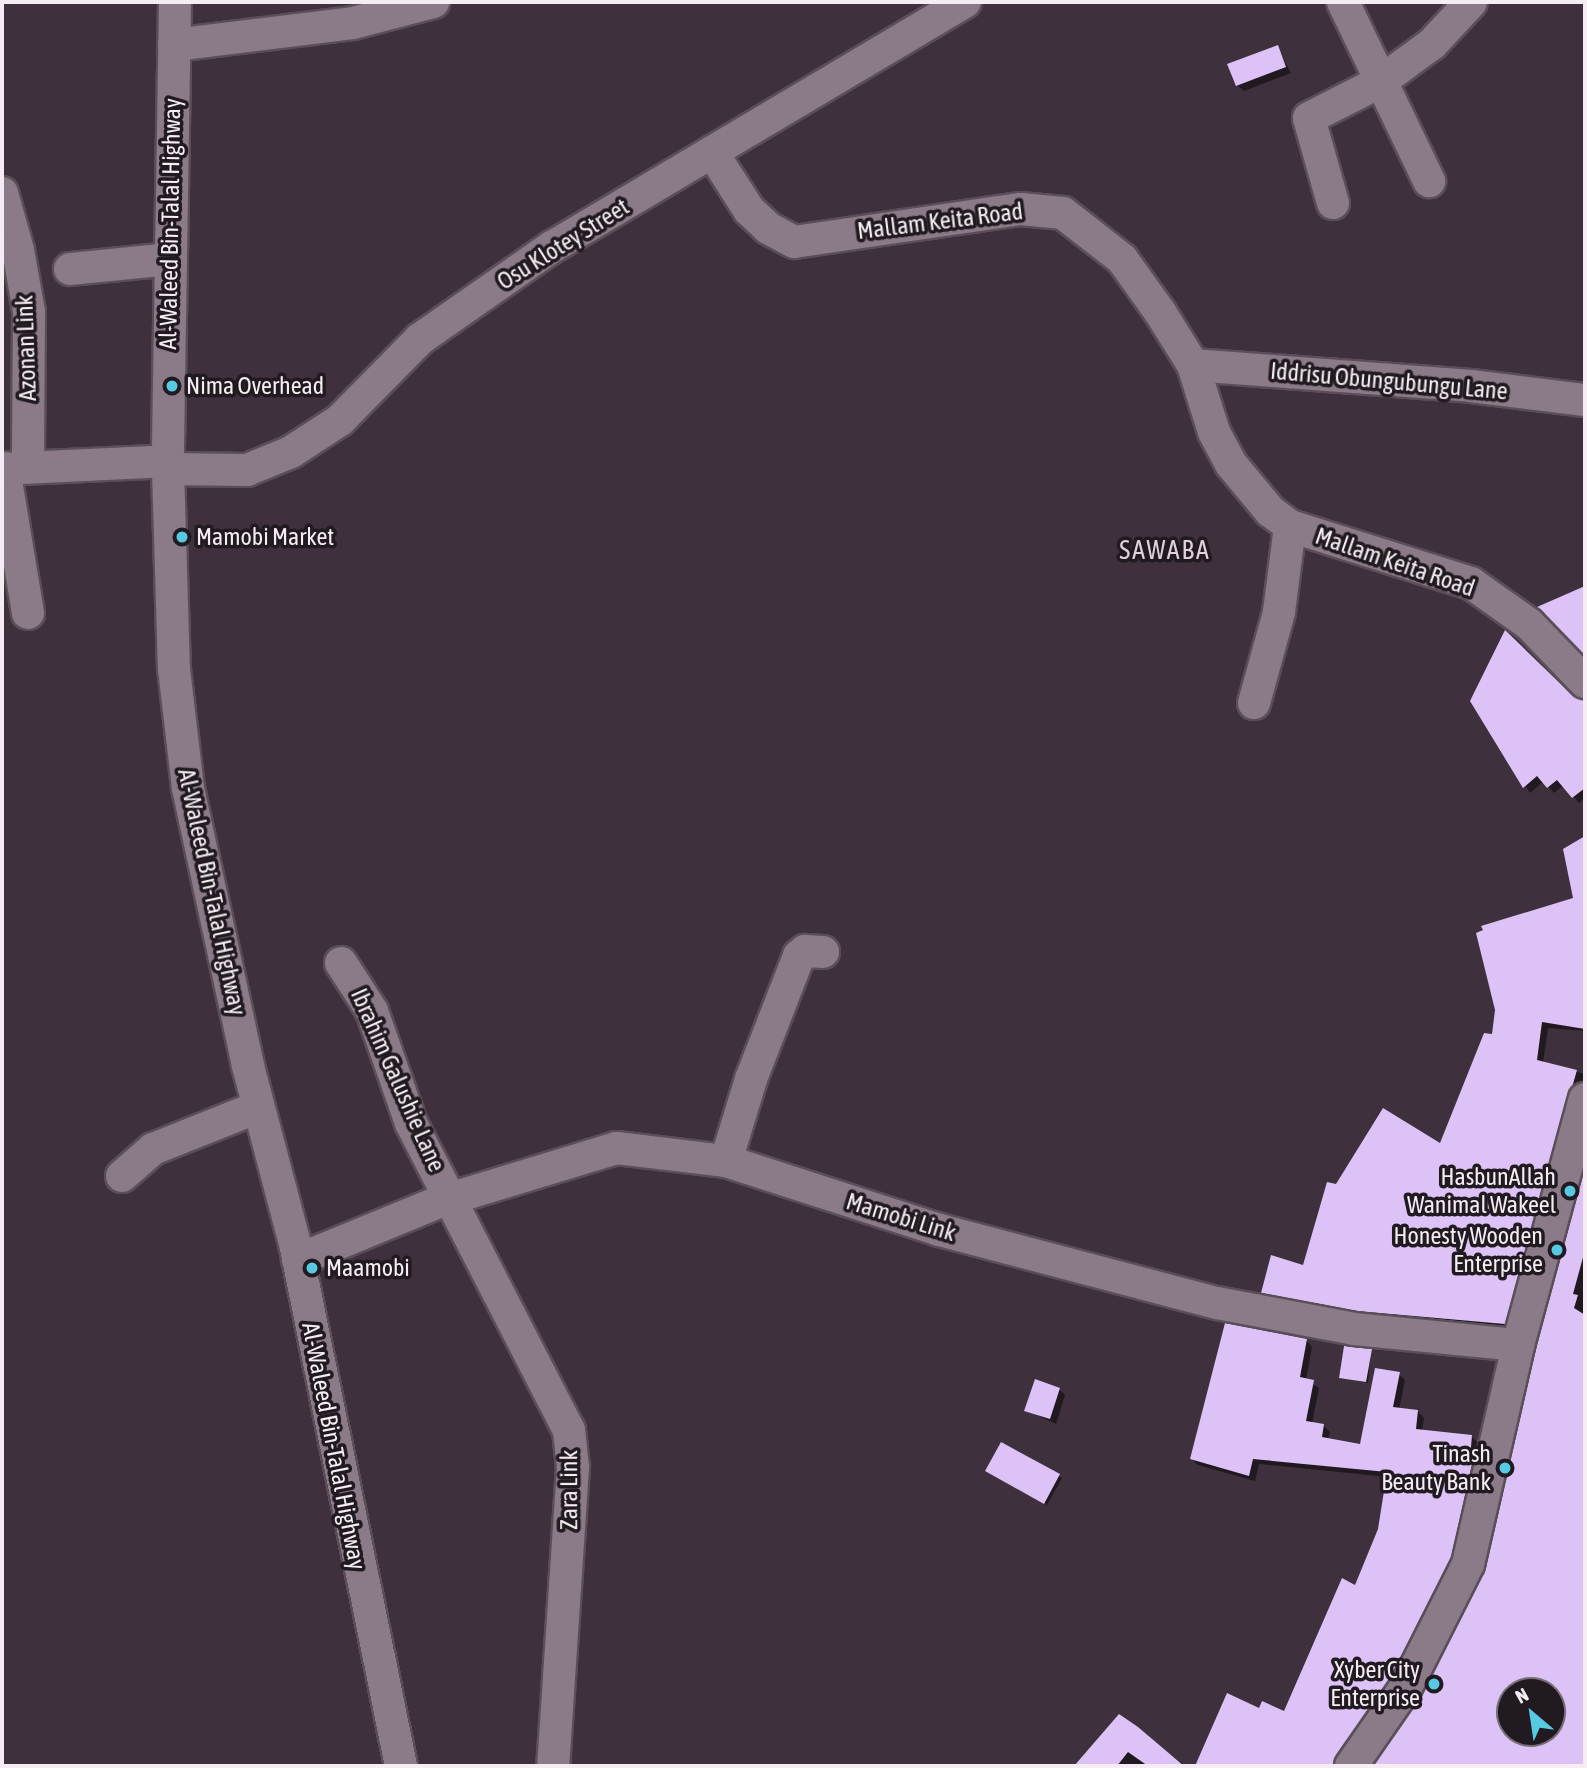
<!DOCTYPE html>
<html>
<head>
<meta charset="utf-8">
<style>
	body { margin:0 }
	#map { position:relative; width:1587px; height:1768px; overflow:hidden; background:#3e303c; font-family:"Asap Condensed",sans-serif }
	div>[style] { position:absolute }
	.shadow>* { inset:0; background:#0007 }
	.building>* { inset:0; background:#ddc2f8 }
	.roads { filter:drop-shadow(2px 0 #5a4f59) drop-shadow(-2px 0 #5a4f59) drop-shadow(0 2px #5a4f59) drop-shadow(0 -2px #5a4f59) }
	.minor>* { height:32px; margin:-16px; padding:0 16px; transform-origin:16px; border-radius:16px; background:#8b7a88 }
	.dots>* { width:19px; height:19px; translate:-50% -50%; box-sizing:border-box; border:4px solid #211a20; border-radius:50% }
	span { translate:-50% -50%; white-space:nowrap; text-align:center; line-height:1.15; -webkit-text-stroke:7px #211a20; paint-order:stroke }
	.street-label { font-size:24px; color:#f5ecf4 }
	.poi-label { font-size:24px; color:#f5ecf4 }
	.left { translate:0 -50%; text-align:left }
	.right { translate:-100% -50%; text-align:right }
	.neighbourhood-label { font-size:26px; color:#e2d0df; letter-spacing:2px }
	.frame { position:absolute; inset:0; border:4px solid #f5ecf4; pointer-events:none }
	.north { position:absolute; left:1496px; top:1677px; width:70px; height:70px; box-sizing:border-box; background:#211a20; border:2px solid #766e75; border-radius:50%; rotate:331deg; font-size:19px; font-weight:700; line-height:28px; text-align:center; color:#f5ecf4 }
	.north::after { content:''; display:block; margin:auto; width:24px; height:32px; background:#57c9e2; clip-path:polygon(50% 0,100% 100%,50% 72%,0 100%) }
</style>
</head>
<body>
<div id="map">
	<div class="shadow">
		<i style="clip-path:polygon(1277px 47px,1291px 73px,1244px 91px,1237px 85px)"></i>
		<i style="clip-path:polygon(1571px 697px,1585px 700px,1585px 798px,1579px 803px,1564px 785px,1554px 793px,1544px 781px,1530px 793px,1472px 700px)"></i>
		<i style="clip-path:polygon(1585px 837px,1585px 1031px,1548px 1028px,1543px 1063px,1585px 1074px,1585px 1089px,1510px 1330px,1364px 1316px,1269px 1298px,1263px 1292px,1304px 1267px,1337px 1186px,1441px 1146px,1494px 1037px,1575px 899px,1565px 849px)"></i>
		<i style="clip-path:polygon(evenodd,1585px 1167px,1585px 1766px,1375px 1766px,1424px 1696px,1487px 1569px,1585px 1167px,1510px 1691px,1552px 1691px,1552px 1733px,1510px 1733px,1510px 1691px)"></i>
		<i style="clip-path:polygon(1306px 1340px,1312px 1347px,1306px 1380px,1319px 1388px,1312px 1424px,1324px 1426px,1330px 1432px,1328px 1440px,1362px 1446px,1399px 1374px,1405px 1380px,1399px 1410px,1418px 1412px,1424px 1418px,1422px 1431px,1472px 1437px,1478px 1443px,1481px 1455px,1456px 1564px,1396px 1684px,1341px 1766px,1197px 1766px,1228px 1695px,1260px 1710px,1285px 1713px,1356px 1588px,1379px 1530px,1388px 1477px,1259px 1464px,1255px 1481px,1198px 1465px,1192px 1459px)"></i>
		<i style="clip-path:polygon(1371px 1351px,1368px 1383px,1341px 1377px)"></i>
		<i style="clip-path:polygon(1059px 1389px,1065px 1395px,1056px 1424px,1026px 1410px)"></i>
		<i style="clip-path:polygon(1002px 1444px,1062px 1478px,1047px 1505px,990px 1473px)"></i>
		<i style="clip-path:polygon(1119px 1716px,1186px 1766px,1074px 1766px)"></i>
	</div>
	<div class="building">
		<i style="clip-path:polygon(1278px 45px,1286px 67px,1236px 86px,1227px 64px)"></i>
		<i style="clip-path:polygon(1585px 586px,1585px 656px,1537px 607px)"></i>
		<i style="clip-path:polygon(1505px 630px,1572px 695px,1585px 700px,1585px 788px,1572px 798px,1557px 780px,1547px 788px,1537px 776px,1523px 788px,1470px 701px)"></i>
		<i style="clip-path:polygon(1585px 836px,1585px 1029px,1542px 1022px,1537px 1060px,1577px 1070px,1505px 1324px,1357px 1311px,1261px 1293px,1271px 1255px,1303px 1265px,1327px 1182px,1336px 1184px,1383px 1108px,1440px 1143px,1484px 1033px,1492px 1034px,1495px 1010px,1476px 933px,1483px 930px,1481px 926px,1573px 898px,1563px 849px)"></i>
		<i style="clip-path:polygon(evenodd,1585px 1168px,1585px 1250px,1573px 1294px,1578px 1295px,1574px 1308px,1585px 1315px,1585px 1766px,1373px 1766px,1422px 1695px,1486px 1568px,1536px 1349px,1585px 1168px,1510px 1691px,1552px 1691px,1552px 1733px,1510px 1733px,1510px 1691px)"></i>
		<i style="clip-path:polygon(1225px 1323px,1307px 1339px,1300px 1377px,1314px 1380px,1306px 1421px,1324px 1424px,1322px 1437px,1360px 1444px,1375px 1368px,1400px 1372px,1393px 1407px,1418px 1410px,1416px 1429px,1472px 1435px,1471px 1447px,1476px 1447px,1451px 1558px,1390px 1678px,1333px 1766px,1195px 1766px,1227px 1693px,1259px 1708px,1262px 1701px,1284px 1711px,1342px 1578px,1355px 1585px,1378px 1529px,1387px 1472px,1253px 1459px,1249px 1476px,1190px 1459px)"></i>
		<i style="clip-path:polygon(1344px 1346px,1372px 1349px,1366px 1382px,1339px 1378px)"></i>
		<i style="clip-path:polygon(1035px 1379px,1060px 1388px,1050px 1419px,1024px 1411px)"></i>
		<i style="clip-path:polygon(1001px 1442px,1060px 1474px,1044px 1504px,985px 1471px)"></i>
		<i style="clip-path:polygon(1119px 1714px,1138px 1727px,1184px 1766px,1148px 1766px,1128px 1752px,1117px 1766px,1074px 1766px)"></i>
	</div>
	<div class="roads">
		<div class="minor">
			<i style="left:175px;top:2px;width:467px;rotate:90.9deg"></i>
			<i style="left:168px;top:469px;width:200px;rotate:88.3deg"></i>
			<i style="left:174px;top:669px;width:120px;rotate:83.3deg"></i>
			<i style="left:188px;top:788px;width:284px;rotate:77.8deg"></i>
			<i style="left:248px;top:1066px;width:188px;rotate:75.2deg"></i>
			<i style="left:296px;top:1248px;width:529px;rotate:78.54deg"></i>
			<i style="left:1343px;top:2px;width:199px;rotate:64.3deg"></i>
			<i style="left:174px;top:45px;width:180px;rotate:-7deg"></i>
			<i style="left:353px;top:23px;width:83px;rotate:-14.7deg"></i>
			<i style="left:712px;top:152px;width:69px;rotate:57.5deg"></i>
			<i style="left:749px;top:210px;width:26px;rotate:43deg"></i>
			<i style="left:768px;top:228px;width:30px;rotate:28deg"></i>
			<i style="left:794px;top:242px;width:229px;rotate:-8.3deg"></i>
			<i style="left:1021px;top:209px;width:42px;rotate:5.4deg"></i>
			<i style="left:1063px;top:213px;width:75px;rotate:37.9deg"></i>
			<i style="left:1122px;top:259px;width:65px;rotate:54.4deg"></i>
			<i style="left:1160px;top:312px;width:62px;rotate:58.1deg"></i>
			<i style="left:1193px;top:365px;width:70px;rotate:72.6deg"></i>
			<i style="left:1214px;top:432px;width:36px;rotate:62deg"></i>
			<i style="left:1231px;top:464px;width:61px;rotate:50.3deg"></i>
			<i style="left:1270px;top:511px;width:25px;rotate:37deg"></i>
			<i style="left:1290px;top:526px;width:190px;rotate:17.5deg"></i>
			<i style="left:1471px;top:583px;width:71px;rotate:35.3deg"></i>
			<i style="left:1529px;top:624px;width:81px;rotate:46deg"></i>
			<i style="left:2px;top:193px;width:59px;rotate:74.3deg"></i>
			<i style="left:18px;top:250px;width:63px;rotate:79.9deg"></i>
			<i style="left:29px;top:312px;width:152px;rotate:90.4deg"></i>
			<i style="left:1333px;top:203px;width:88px;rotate:-105.8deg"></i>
			<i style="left:1309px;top:118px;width:80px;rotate:-26.9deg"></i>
			<i style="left:1380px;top:82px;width:64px;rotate:-36.2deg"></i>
			<i style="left:1432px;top:44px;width:57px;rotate:-47.1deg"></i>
			<i style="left:70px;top:269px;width:100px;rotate:-5.7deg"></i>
			<i style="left:1193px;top:365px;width:279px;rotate:4.3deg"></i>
			<i style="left:1471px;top:386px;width:115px;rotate:7deg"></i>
			<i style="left:4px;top:468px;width:147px;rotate:80.6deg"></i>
			<i style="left:2px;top:469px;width:167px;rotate:-2.7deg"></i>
			<i style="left:168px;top:469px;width:79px;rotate:0.7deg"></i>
			<i style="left:247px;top:470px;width:48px;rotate:-22.2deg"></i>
			<i style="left:291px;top:452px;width:59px;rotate:-33.1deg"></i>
			<i style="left:340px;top:420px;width:114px;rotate:-45.4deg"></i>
			<i style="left:420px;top:339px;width:161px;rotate:-34.9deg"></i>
			<i style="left:552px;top:247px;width:480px;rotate:-30.7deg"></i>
			<i style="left:1254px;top:703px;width:94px;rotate:-74.6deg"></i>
			<i style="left:1279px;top:612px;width:87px;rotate:-82.7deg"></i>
			<i style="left:341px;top:963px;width:57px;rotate:57.1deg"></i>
			<i style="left:372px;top:1011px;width:119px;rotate:70.8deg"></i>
			<i style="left:411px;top:1123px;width:345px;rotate:62.8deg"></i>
			<i style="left:569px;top:1430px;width:37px;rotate:84deg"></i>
			<i style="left:573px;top:1467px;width:300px;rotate:93.8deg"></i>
			<i style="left:726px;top:1161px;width:86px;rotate:-73deg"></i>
			<i style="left:751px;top:1079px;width:132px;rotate:-68.7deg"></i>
			<i style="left:799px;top:956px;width:8px;rotate:-40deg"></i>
			<i style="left:805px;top:951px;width:18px;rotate:3deg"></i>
			<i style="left:122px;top:1176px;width:41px;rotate:-41.1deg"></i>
			<i style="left:153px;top:1149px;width:113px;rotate:-21.8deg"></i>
			<i style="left:298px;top:1260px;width:152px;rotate:-22.4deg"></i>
			<i style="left:439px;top:1202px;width:186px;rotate:-16.9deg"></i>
			<i style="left:617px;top:1148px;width:110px;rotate:6.8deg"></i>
			<i style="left:726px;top:1161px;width:225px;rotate:17.9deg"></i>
			<i style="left:940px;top:1230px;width:286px;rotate:14.8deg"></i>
			<i style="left:1217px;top:1303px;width:139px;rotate:10.7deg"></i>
			<i style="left:1354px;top:1329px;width:165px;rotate:5.6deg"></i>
			<i style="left:1351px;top:1766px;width:96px;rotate:-55.2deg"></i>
			<i style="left:1406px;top:1687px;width:138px;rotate:-63.2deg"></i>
			<i style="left:1468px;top:1564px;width:225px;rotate:-77.1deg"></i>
			<i style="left:1518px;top:1345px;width:255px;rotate:-74.8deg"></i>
		</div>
	</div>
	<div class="dots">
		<i style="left:172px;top:386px;background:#57c9e2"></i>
		<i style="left:182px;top:537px;background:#57c9e2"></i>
		<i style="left:1570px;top:1191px;background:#57c9e2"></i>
		<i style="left:1557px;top:1250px;background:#57c9e2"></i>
		<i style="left:312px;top:1268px;background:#57c9e2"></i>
		<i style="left:1505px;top:1468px;background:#57c9e2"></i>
		<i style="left:1434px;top:1684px;background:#57c9e2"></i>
	</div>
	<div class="street-label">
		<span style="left:940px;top:221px;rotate:-7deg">Mallam Keita Road</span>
		<span style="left:170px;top:224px;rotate:-89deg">Al-Waleed Bin-Talal Highway</span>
		<span style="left:563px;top:244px;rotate:-32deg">Osu Klotey Street</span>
		<span style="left:26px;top:348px;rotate:-92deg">Azonan Link</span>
		<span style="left:1389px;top:381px;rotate:5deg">Iddrisu Obungubungu Lane</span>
		<span style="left:1395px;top:562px;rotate:19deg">Mallam Keita Road</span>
		<span style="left:212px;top:892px;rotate:78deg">Al-Waleed Bin-Talal Highway</span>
		<span style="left:398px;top:1080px;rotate:66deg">Ibrahim Galushie Lane</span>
		<span style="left:901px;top:1217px;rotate:17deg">Mamobi Link</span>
		<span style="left:334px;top:1446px;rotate:79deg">Al-Waleed Bin-Talal Highway</span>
		<span style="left:569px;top:1490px;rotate:-90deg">Zara Link</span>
	</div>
	<div class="poi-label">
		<span class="left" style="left:186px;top:386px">Nima Overhead</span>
		<span class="left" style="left:196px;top:537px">Mamobi Market</span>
		<span class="right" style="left:1556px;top:1191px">HasbunAllah<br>Wanimal Wakeel</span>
		<span class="right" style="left:1543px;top:1250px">Honesty Wooden<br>Enterprise</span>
		<span class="left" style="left:326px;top:1268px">Maamobi</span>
		<span class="right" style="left:1491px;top:1468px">Tinash<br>Beauty Bank</span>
		<span class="right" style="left:1420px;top:1684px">Xyber City<br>Enterprise</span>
	</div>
	<div class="neighbourhood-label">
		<span style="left:1165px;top:551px">SAWABA</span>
	</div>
	<div class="frame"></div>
	<div class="north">N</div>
</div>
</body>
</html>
